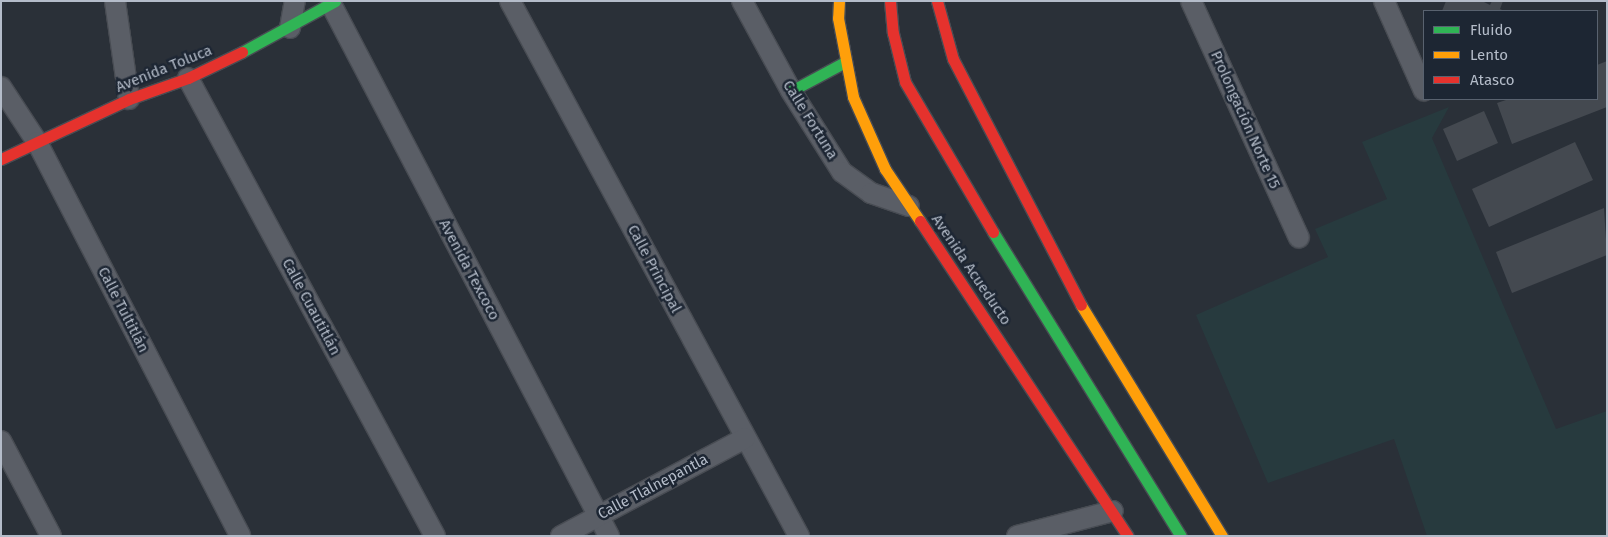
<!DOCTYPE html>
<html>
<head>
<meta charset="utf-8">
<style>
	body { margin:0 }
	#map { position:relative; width:1608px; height:537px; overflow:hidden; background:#2a3038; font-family:"Fira Sans",sans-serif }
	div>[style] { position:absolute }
	.green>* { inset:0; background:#273a3e }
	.building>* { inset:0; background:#444950 }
	.roads { filter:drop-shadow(1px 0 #484c53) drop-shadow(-1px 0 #484c53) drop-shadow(0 1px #484c53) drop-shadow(0 -1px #484c53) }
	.street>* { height:20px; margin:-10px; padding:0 10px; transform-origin:10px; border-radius:10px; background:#5a5e66 }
	.fast>* { height:11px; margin:-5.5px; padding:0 5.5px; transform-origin:5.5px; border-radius:5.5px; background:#30b455 }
	.slow>* { height:11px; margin:-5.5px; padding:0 5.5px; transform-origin:5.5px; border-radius:5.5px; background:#ff9f0a }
	.jam>* { height:11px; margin:-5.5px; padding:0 5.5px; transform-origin:5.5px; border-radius:5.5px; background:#e5322d }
	span { translate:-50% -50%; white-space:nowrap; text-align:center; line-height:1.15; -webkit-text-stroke:5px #1d2633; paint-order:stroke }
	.street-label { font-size:15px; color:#b4bcc9 }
	.frame { position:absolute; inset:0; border:2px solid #b4bcc9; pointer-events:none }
	.legend { position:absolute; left:1423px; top:10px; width:175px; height:90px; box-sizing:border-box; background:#1d2633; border:1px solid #59626f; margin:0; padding:6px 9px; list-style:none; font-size:15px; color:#b4bcc9 }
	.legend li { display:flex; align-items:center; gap:10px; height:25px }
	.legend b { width:25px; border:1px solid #59626f }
</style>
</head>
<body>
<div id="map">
	<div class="green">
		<i style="clip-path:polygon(1449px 107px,1432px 138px,1556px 429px,1607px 411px,1607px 536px,1427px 536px,1394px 439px,1268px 483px,1196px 315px,1328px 257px,1315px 229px,1387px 199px,1362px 142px)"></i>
	</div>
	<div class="building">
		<i style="clip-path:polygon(1446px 1px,1482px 1px,1490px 5px,1492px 1px,1503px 1px,1500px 9px,1504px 11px,1442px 11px)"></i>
		<i style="clip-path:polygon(1607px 61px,1607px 107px,1512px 144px,1497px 103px,1509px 99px,1597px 99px,1597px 65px)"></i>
		<i style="clip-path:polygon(1484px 111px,1498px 143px,1457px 161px,1443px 129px)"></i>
		<i style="clip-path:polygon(1575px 142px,1593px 180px,1489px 227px,1472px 189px)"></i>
		<i style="clip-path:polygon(1604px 208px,1607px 255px,1512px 293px,1496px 252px)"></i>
	</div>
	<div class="roads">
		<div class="street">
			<i style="left:115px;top:1px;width:99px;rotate:81.9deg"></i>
			<i style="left:510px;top:1px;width:608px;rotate:61.62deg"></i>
			<i style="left:742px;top:1px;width:102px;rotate:61.4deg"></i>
			<i style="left:791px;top:91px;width:96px;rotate:57.8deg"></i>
			<i style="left:842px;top:172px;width:36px;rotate:36deg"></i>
			<i style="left:871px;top:193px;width:40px;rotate:18.9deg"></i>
			<i style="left:1191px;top:1px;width:260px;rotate:65.5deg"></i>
			<i style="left:1384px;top:1px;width:98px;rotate:66deg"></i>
			<i style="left:331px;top:4px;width:600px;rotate:62.41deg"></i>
			<i style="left:290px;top:28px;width:27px;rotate:-80deg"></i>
			<i style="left:188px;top:78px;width:520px;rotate:61.66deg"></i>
			<i style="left:1px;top:87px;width:66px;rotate:56.8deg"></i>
			<i style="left:37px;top:142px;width:443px;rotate:62.7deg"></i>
			<i style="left:1px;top:441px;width:107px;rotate:62.2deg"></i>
			<i style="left:561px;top:536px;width:208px;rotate:-28deg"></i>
			<i style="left:1017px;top:536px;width:99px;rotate:-14.6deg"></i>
		</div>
		<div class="fast">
			<i style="left:242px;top:52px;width:106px;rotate:-28.7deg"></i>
			<i style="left:791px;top:91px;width:61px;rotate:-28.2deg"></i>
			<i style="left:993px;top:232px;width:357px;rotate:58.3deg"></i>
		</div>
		<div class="slow">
			<i style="left:839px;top:1px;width:17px;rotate:93deg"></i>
			<i style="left:838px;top:18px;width:80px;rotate:79.2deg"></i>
			<i style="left:853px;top:97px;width:79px;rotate:66deg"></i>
			<i style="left:885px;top:169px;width:63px;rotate:56.1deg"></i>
			<i style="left:1081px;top:305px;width:271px;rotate:58.6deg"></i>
		</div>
		<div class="jam">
			<i style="left:890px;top:1px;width:32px;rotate:85deg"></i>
			<i style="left:893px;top:33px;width:50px;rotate:76.2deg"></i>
			<i style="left:905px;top:82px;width:174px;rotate:59.6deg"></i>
			<i style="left:937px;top:1px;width:60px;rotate:74.6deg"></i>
			<i style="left:953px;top:59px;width:277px;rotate:62.5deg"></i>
			<i style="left:1px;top:159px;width:141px;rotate:-25.1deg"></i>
			<i style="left:129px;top:99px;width:63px;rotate:-19.6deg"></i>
			<i style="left:188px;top:78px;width:60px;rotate:-25.7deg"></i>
			<i style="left:920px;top:221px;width:377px;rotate:56.6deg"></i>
		</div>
	</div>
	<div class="street-label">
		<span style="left:164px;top:69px;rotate:-22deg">Avenida Toluca</span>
		<span style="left:810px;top:120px;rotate:58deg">Calle Fortuna</span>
		<span style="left:1245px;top:120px;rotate:66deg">Prolongación Norte 15</span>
		<span style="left:654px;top:269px;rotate:62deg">Calle Principal</span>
		<span style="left:469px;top:270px;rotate:62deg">Avenida Texcoco</span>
		<span style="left:971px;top:270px;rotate:56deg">Avenida Acueducto</span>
		<span style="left:311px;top:307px;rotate:62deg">Calle Cuautitlán</span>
		<span style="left:123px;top:310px;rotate:63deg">Calle Tultitlán</span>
		<span style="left:653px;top:487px;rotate:-28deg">Calle Tlalnepantla</span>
	</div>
	<div class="frame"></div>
	<ul class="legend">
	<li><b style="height:6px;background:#30b455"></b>Fluido</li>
	<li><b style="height:6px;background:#ff9f0a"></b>Lento</li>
	<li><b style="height:6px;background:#e5322d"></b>Atasco</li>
	</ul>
</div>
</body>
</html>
